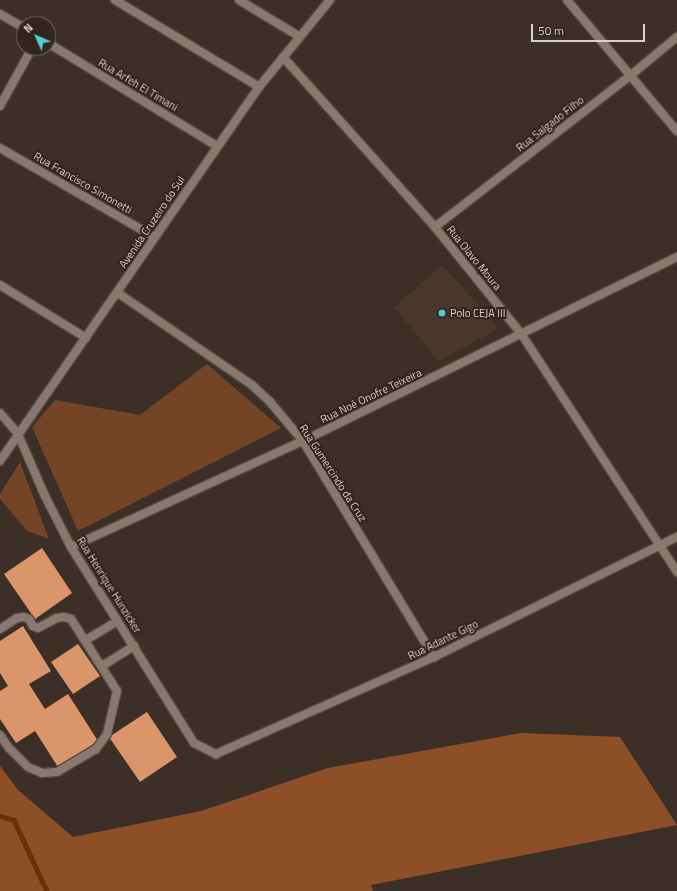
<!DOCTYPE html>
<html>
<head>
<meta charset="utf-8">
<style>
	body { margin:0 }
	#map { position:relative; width:677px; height:891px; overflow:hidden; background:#3c2f27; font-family:"Titillium Web",sans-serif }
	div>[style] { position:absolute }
	.built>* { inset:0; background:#4a372c }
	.green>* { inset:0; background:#744426 }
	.forest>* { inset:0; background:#8f4f26 }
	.stream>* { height:4.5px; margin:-2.25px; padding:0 2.25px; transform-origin:2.25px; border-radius:2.25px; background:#6d3000 }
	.building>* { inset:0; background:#db956b }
	.roads { filter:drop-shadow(1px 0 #564b44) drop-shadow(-1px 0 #564b44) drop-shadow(0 1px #564b44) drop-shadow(0 -1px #564b44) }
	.minor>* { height:8px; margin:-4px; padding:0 4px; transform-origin:4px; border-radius:4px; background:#88786f }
	.tertiary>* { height:8px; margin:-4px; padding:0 4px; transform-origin:4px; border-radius:4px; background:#88786f }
	.dots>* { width:11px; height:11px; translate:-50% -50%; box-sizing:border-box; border:2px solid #32251d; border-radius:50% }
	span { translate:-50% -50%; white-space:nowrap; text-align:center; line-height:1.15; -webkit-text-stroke:4px #32251d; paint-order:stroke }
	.street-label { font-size:11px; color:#d8d0cb }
	.poi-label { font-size:11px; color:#d8d0cb }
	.left { translate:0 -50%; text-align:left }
	.north { position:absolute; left:16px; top:16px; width:40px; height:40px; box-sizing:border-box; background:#32251d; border:1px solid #746963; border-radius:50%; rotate:315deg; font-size:11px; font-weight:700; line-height:16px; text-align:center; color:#d8d0cb }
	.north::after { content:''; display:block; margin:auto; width:14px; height:18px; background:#52cdcf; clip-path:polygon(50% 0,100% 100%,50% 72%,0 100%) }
	.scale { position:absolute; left:531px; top:24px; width:114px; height:18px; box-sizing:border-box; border:2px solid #d8d0cb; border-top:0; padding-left:5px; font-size:12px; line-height:14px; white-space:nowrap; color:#d8d0cb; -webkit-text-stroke:3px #32251d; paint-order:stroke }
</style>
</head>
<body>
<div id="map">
	<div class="built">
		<i style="clip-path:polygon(442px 266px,492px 318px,497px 328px,493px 332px,438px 361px,394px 307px)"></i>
	</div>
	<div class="green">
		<i style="clip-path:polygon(207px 364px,281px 428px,78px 531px,32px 427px,55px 400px,140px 415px)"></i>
		<i style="clip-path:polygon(20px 462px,49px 539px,27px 531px,0 499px,0 494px)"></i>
	</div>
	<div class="forest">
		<i style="clip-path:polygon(521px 733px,620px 737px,677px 825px,371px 885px,373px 891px,0 891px,0 766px,18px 790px,73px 837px,201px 811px,328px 768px)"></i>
	</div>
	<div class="stream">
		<i style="left:0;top:816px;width:15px;rotate:16deg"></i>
		<i style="left:14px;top:820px;width:78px;rotate:65.1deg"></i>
	</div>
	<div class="building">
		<i style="clip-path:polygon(42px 548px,72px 593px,35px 619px,4px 574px)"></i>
		<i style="clip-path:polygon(23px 626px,51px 671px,29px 684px,45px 709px,68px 694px,98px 741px,58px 767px,35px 731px,16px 743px,0 719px,0 691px,8px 686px,0 673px,0 641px)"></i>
		<i style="clip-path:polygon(78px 644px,100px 676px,73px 694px,51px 662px)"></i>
		<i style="clip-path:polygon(147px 712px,177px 757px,140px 782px,109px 737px)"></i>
	</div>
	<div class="roads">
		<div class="minor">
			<i style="left:115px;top:0;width:168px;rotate:31.1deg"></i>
			<i style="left:239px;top:0;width:71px;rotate:31.2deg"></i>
			<i style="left:567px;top:0;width:171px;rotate:50deg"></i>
			<i style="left:0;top:14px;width:28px;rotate:30deg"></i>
			<i style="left:48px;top:43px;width:198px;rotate:31.4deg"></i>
			<i style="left:283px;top:57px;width:228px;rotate:48.2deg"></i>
			<i style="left:435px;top:227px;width:139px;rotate:51.1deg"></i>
			<i style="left:522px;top:335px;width:283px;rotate:56.8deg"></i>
			<i style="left:0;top:106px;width:66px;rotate:-61.1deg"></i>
			<i style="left:0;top:148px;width:178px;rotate:30deg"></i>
			<i style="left:435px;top:227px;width:248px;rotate:-37.8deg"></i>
			<i style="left:631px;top:75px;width:60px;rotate:-39.6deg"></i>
			<i style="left:0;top:285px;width:101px;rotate:31.6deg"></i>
			<i style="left:118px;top:293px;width:163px;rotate:34.5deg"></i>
			<i style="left:252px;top:385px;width:25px;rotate:43deg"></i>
			<i style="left:270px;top:402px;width:51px;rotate:49.8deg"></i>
			<i style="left:303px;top:441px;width:253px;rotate:58.8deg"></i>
			<i style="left:0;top:413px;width:28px;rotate:49deg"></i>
			<i style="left:18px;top:434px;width:68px;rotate:66.5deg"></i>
			<i style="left:45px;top:496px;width:57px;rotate:63deg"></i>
			<i style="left:71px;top:547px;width:231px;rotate:57.9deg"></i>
			<i style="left:194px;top:743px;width:25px;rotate:27deg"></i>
			<i style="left:216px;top:754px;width:239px;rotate:-24deg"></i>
			<i style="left:434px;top:657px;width:271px;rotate:-26.3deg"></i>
			<i style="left:71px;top:547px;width:255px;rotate:-24.6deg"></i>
			<i style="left:303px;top:441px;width:417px;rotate:-26.2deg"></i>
			<i style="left:0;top:629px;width:20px;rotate:-33deg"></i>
			<i style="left:17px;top:618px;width:7px;rotate:-8deg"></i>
			<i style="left:24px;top:617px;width:5px;rotate:22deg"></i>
			<i style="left:29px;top:619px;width:8px;rotate:60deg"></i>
			<i style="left:33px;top:626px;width:5px;rotate:22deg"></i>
			<i style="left:38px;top:628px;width:21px;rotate:-28deg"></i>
			<i style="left:57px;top:618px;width:7px;rotate:-8deg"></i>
			<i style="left:64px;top:617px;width:7px;rotate:16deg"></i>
			<i style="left:71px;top:619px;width:85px;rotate:57.4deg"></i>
			<i style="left:117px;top:691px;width:44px;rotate:103.1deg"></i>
			<i style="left:107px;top:734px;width:19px;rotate:126deg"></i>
			<i style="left:96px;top:749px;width:45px;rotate:149.5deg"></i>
			<i style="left:57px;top:772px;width:15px;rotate:176deg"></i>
			<i style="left:42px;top:773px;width:15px;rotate:-157deg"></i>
			<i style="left:28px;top:767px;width:27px;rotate:-135deg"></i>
			<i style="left:9px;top:748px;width:16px;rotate:-125deg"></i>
			<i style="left:86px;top:640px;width:37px;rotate:-31deg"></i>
			<i style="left:102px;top:666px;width:38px;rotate:-32deg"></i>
		</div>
		<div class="tertiary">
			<i style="left:0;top:461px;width:455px;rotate:-55.3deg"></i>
			<i style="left:259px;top:87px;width:112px;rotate:-50.8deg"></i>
		</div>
	</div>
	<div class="dots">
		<i style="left:442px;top:313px;background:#52cdcf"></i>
	</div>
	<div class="street-label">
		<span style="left:138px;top:85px;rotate:31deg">Rua Arfeh El Timani</span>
		<span style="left:550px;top:124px;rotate:-38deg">Rua Salgado Filho</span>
		<span style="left:83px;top:183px;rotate:30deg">Rua Francisco Simonetti</span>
		<span style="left:152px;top:222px;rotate:-56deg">Avenida Cruzeiro do Sul</span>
		<span style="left:474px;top:258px;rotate:51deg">Rua Olavo Moura</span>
		<span style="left:371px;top:396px;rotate:-26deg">Rua Noé Onofre Teixeira</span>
		<span style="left:333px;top:473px;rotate:57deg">Rua Gumercindo da Cruz</span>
		<span style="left:109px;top:585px;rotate:58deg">Rua Henrique Hunzicker</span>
		<span style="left:443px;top:640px;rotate:-26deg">Rua Adante Gigo</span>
	</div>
	<div class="poi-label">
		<span class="left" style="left:450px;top:313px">Polo CEJA III</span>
	</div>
	<div class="north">N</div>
	<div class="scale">50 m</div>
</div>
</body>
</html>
